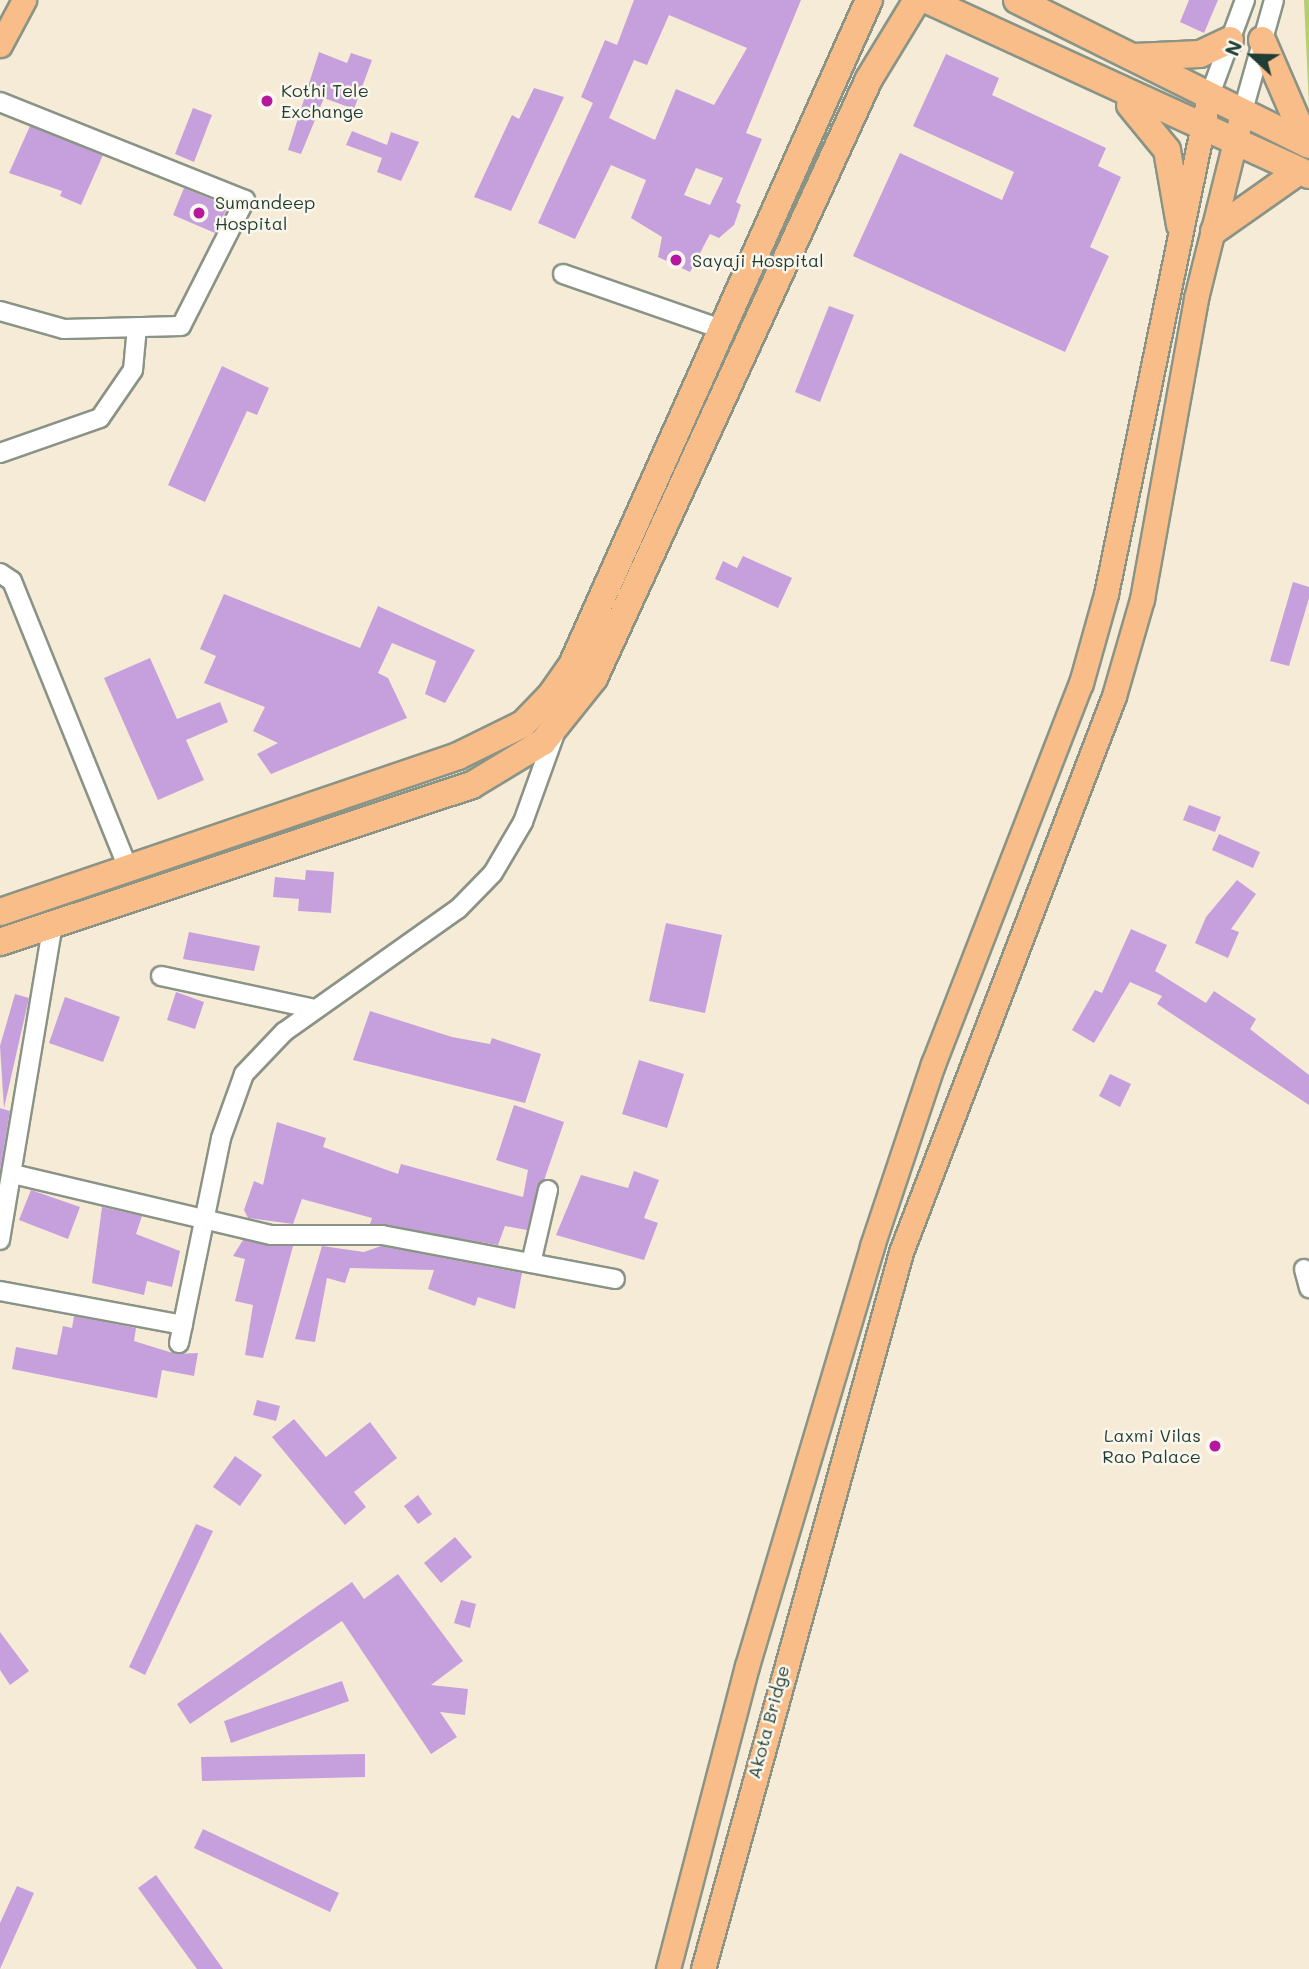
<!DOCTYPE html>
<html>
<head>
<meta charset="utf-8">
<style>
	body { margin:0 }
	#map { position:relative; width:1309px; height:1969px; overflow:hidden; background:#f6ebd7; font-family:Mali,sans-serif }
	div>[style] { position:absolute }
	.green>* { inset:0; background:#b6cd71 }
	.building>* { inset:0; background:#c6a0dc }
	.roads { filter:drop-shadow(2px 0 #8a9486) drop-shadow(-2px 0 #8a9486) drop-shadow(0 2px #8a9486) drop-shadow(0 -2px #8a9486) }
	.minor>* { height:18px; margin:-9px; padding:0 9px; transform-origin:9px; border-radius:9px; background:#fff }
	.major>* { height:23px; margin:-11.5px; padding:0 11.5px; transform-origin:11.5px; border-radius:11.5px; background:#f8bd89 }
	.highway>* { height:26px; margin:-13px; padding:0 13px; transform-origin:13px; border-radius:13px; background:#f8bd89 }
	.dots>* { width:19px; height:19px; translate:-50% -50%; box-sizing:border-box; border:4px solid #fbf7ec; border-radius:50% }
	span { translate:-50% -50%; white-space:nowrap; text-align:center; line-height:1.15; -webkit-text-stroke:5px #fbf7ec; paint-order:stroke }
	.poi-label { font-size:18px; color:#1f3d34 }
	.left { translate:0 -50%; text-align:left }
	.right { translate:-100% -50%; text-align:right }
	.street-label { font-size:18px; color:#1f3d34 }
	.north { position:absolute; left:1218px; top:21px; width:70px; height:70px; -webkit-text-stroke:5px #fbf7ec; paint-order:stroke; rotate:292deg; font-size:19px; font-weight:700; line-height:28px; text-align:center; color:#1f3d34 }
	.north::after { content:''; display:block; margin:auto; width:24px; height:32px; background:#1f3d34; clip-path:polygon(50% 0,100% 100%,50% 72%,0 100%) }
</style>
</head>
<body>
<div id="map">
	<div class="green">
		<i style="clip-path:polygon(1304px 0,1309px 0,1309px 106px)"></i>
	</div>
	<div class="building">
		<i style="clip-path:polygon(evenodd,634px 0,801px 0,746px 133px,762px 139px,736px 202px,741px 205px,734px 225px,719px 238px,710px 234px,690px 272px,658px 257px,662px 237px,631px 218px,646px 180px,611px 165px,575px 239px,538px 223px,593px 103px,581px 97px,605px 40px,617px 45px,634px 0,669px 15px,747px 48px,714px 105px,676px 89px,655px 140px,609px 118px,634px 60px,647px 65px,669px 15px,634px 0,696px 168px,723px 178px,710px 205px,684px 195px,696px 168px)"></i>
		<i style="clip-path:polygon(1189px 0,1218px 0,1204px 33px,1180px 22px)"></i>
		<i style="clip-path:polygon(319px 52px,347px 63px,351px 53px,372px 60px,354px 109px,324px 98px,301px 154px,288px 150px)"></i>
		<i style="clip-path:polygon(946px 54px,999px 78px,992px 95px,1106px 148px,1098px 166px,1121px 177px,1090px 247px,1109px 256px,1065px 352px,853px 256px,900px 153px,1002px 200px,1014px 172px,913px 126px)"></i>
		<i style="clip-path:polygon(534px 88px,564px 97px,511px 211px,474px 197px,512px 115px,519px 119px)"></i>
		<i style="clip-path:polygon(193px 108px,212px 115px,194px 162px,175px 154px)"></i>
		<i style="clip-path:polygon(30px 126px,103px 155px,81px 205px,60px 196px,62px 191px,9px 173px)"></i>
		<i style="clip-path:polygon(352px 131px,387px 145px,391px 132px,419px 142px,401px 181px,377px 172px,382px 158px,346px 145px)"></i>
		<i style="clip-path:polygon(184px 188px,228px 206px,215px 233px,173px 215px)"></i>
		<i style="clip-path:polygon(829px 306px,854px 315px,820px 402px,795px 392px)"></i>
		<i style="clip-path:polygon(222px 366px,269px 388px,257px 415px,247px 411px,205px 502px,168px 485px)"></i>
		<i style="clip-path:polygon(743px 556px,792px 578px,778px 608px,715px 579px,723px 561px,737px 568px)"></i>
		<i style="clip-path:polygon(1293px 582px,1309px 587px,1309px 598px,1289px 666px,1270px 661px)"></i>
		<i style="clip-path:polygon(224px 594px,360px 648px,378px 606px,475px 650px,445px 703px,425px 694px,436px 661px,392px 643px,378px 673px,388px 678px,407px 718px,271px 774px,257px 754px,278px 743px,253px 731px,265px 707px,204px 683px,216px 656px,200px 649px)"></i>
		<i style="clip-path:polygon(150px 658px,177px 719px,220px 702px,228px 722px,186px 740px,204px 780px,158px 800px,104px 678px)"></i>
		<i style="clip-path:polygon(1189px 805px,1221px 817px,1215px 832px,1183px 820px)"></i>
		<i style="clip-path:polygon(1219px 834px,1260px 852px,1253px 868px,1212px 850px)"></i>
		<i style="clip-path:polygon(306px 870px,334px 872px,331px 913px,298px 911px,299px 899px,273px 897px,275px 877px,305px 880px)"></i>
		<i style="clip-path:polygon(1237px 880px,1256px 894px,1231px 929px,1239px 932px,1228px 958px,1195px 943px,1206px 917px)"></i>
		<i style="clip-path:polygon(666px 923px,722px 935px,705px 1013px,649px 1001px)"></i>
		<i style="clip-path:polygon(1131px 929px,1167px 945px,1155px 971px,1206px 1003px,1214px 991px,1256px 1019px,1250px 1029px,1309px 1075px,1309px 1105px,1157px 1004px,1162px 996px,1130px 982px,1094px 1043px,1072px 1030px,1095px 990px,1102px 993px)"></i>
		<i style="clip-path:polygon(189px 932px,260px 946px,254px 971px,183px 959px)"></i>
		<i style="clip-path:polygon(176px 992px,204px 1002px,195px 1029px,167px 1020px)"></i>
		<i style="clip-path:polygon(15px 994px,29px 998px,4px 1108px,0 1046px)"></i>
		<i style="clip-path:polygon(65px 997px,120px 1017px,103px 1062px,49px 1043px)"></i>
		<i style="clip-path:polygon(370px 1011px,452px 1037px,490px 1044px,492px 1038px,541px 1054px,525px 1103px,353px 1060px)"></i>
		<i style="clip-path:polygon(639px 1060px,684px 1074px,667px 1128px,622px 1114px)"></i>
		<i style="clip-path:polygon(1110px 1074px,1131px 1084px,1120px 1107px,1099px 1096px)"></i>
		<i style="clip-path:polygon(514px 1105px,564px 1122px,527px 1230px,505px 1226px,498px 1245px,370px 1224px,372px 1218px,302px 1199px,293px 1224px,248px 1218px,244px 1210px,254px 1181px,263px 1185px,277px 1122px,326px 1138px,323px 1147px,398px 1174px,401px 1164px,523px 1197px,528px 1170px,496px 1160px)"></i>
		<i style="clip-path:polygon(0 1108px,10px 1111px,0 1171px)"></i>
		<i style="clip-path:polygon(634px 1171px,659px 1180px,644px 1218px,658px 1223px,644px 1260px,556px 1235px,581px 1175px,628px 1188px)"></i>
		<i style="clip-path:polygon(31px 1190px,80px 1207px,68px 1239px,19px 1220px)"></i>
		<i style="clip-path:polygon(102px 1207px,142px 1216px,136px 1234px,180px 1251px,172px 1287px,147px 1281px,144px 1295px,92px 1283px)"></i>
		<i style="clip-path:polygon(243px 1240px,293px 1246px,263px 1358px,245px 1355px,253px 1305px,235px 1301px,245px 1259px,233px 1256px)"></i>
		<i style="clip-path:polygon(322px 1246px,364px 1252px,381px 1246px,522px 1273px,515px 1309px,478px 1297px,475px 1306px,428px 1289px,434px 1270px,350px 1268px,345px 1283px,327px 1278px,315px 1342px,295px 1339px)"></i>
		<i style="clip-path:polygon(74px 1316px,136px 1328px,134px 1341px,176px 1354px,198px 1353px,194px 1376px,162px 1370px,157px 1398px,12px 1369px,16px 1347px,57px 1355px,63px 1326px,72px 1328px)"></i>
		<i style="clip-path:polygon(257px 1400px,280px 1406px,276px 1421px,253px 1415px)"></i>
		<i style="clip-path:polygon(294px 1419px,326px 1457px,370px 1422px,397px 1458px,354px 1492px,366px 1507px,345px 1525px,272px 1437px)"></i>
		<i style="clip-path:polygon(235px 1456px,262px 1475px,240px 1506px,213px 1487px)"></i>
		<i style="clip-path:polygon(418px 1495px,432px 1514px,418px 1524px,404px 1506px)"></i>
		<i style="clip-path:polygon(196px 1524px,213px 1531px,145px 1675px,129px 1667px)"></i>
		<i style="clip-path:polygon(455px 1537px,472px 1557px,441px 1583px,424px 1563px)"></i>
		<i style="clip-path:polygon(398px 1574px,463px 1661px,431px 1685px,468px 1689px,465px 1715px,440px 1712px,457px 1737px,431px 1754px,342px 1621px,190px 1724px,177px 1704px,352px 1582px,364px 1599px)"></i>
		<i style="clip-path:polygon(461px 1600px,476px 1604px,470px 1628px,454px 1623px)"></i>
		<i style="clip-path:polygon(0 1632px,29px 1671px,10px 1685px,0 1670px)"></i>
		<i style="clip-path:polygon(342px 1681px,349px 1701px,231px 1743px,224px 1721px)"></i>
		<i style="clip-path:polygon(365px 1754px,365px 1777px,202px 1781px,201px 1757px)"></i>
		<i style="clip-path:polygon(203px 1829px,339px 1893px,330px 1912px,194px 1848px)"></i>
		<i style="clip-path:polygon(156px 1875px,223px 1969px,197px 1969px,138px 1888px)"></i>
		<i style="clip-path:polygon(17px 1886px,34px 1893px,0 1969px,0 1923px)"></i>
	</div>
	<div class="roads">
		<div class="minor">
			<i style="left:1208px;top:100px;width:107px;rotate:-69.7deg"></i>
			<i style="left:0;top:102px;width:264px;rotate:21.8deg"></i>
			<i style="left:245px;top:200px;width:141px;rotate:116.9deg"></i>
			<i style="left:181px;top:326px;width:117px;rotate:178.5deg"></i>
			<i style="left:64px;top:329px;width:66px;rotate:-164.3deg"></i>
			<i style="left:1242px;top:114px;width:118px;rotate:-74.3deg"></i>
			<i style="left:563px;top:274px;width:170px;rotate:19.2deg"></i>
			<i style="left:0;top:453px;width:106px;rotate:-19.3deg"></i>
			<i style="left:100px;top:418px;width:58px;rotate:-55.5deg"></i>
			<i style="left:133px;top:370px;width:43px;rotate:-84.7deg"></i>
			<i style="left:0;top:573px;width:14px;rotate:34deg"></i>
			<i style="left:12px;top:581px;width:310px;rotate:68deg"></i>
			<i style="left:161px;top:976px;width:157px;rotate:12.1deg"></i>
			<i style="left:13px;top:1174px;width:265px;rotate:13.3deg"></i>
			<i style="left:271px;top:1235px;width:111px"></i>
			<i style="left:382px;top:1235px;width:237px;rotate:10.7deg"></i>
			<i style="left:0;top:1240px;width:320px;rotate:-80.5deg"></i>
			<i style="left:531px;top:1263px;width:75px;rotate:-76.9deg"></i>
			<i style="left:1304px;top:1269px;width:20px;rotate:75deg"></i>
			<i style="left:0;top:1291px;width:186px;rotate:10.5deg"></i>
			<i style="left:179px;top:1343px;width:209px;rotate:-78.4deg"></i>
			<i style="left:221px;top:1138px;width:68px;rotate:-70.2deg"></i>
			<i style="left:244px;top:1074px;width:58px;rotate:-46.4deg"></i>
			<i style="left:284px;top:1032px;width:213px;rotate:-35.3deg"></i>
			<i style="left:458px;top:909px;width:50px;rotate:-45.8deg"></i>
			<i style="left:493px;top:873px;width:59px;rotate:-59.5deg"></i>
			<i style="left:523px;top:822px;width:95px;rotate:-70.2deg"></i>
		</div>
		<div class="major">
			<i style="left:0;top:45px;width:51px;rotate:-61.9deg"></i>
			<i style="left:668px;top:1969px;width:313px;rotate:-75.4deg"></i>
			<i style="left:747px;top:1666px;width:438px;rotate:-73.4deg"></i>
			<i style="left:872px;top:1246px;width:192px;rotate:-71.5deg"></i>
			<i style="left:933px;top:1064px;width:409px;rotate:-68.8deg"></i>
			<i style="left:1081px;top:683px;width:92px;rotate:-74.3deg"></i>
			<i style="left:1106px;top:594px;width:504px;rotate:-78.33deg"></i>
			<i style="left:703px;top:1969px;width:744px;rotate:-74.56deg"></i>
			<i style="left:901px;top:1252px;width:595px;rotate:-69.04deg"></i>
			<i style="left:1114px;top:696px;width:101px;rotate:-73.9deg"></i>
			<i style="left:1142px;top:599px;width:306px;rotate:-79.8deg"></i>
			<i style="left:1196px;top:298px;width:190px;rotate:-76deg"></i>
		</div>
		<div class="highway">
			<i style="left:927px;top:0;width:420px;rotate:24.6deg"></i>
			<i style="left:1017px;top:0;width:326px;rotate:26.4deg"></i>
			<i style="left:1262px;top:40px;width:113px;rotate:66.6deg"></i>
			<i style="left:1134px;top:57px;width:66px;rotate:-2.6deg"></i>
			<i style="left:1200px;top:54px;width:33px;rotate:-25deg"></i>
			<i style="left:1130px;top:105px;width:58px;rotate:50.6deg"></i>
			<i style="left:1167px;top:150px;width:76px;rotate:80.2deg"></i>
			<i style="left:1214px;top:231px;width:104px;rotate:-35.2deg"></i>
			<i style="left:0;top:912px;width:484px;rotate:-18.8deg"></i>
			<i style="left:458px;top:756px;width:72px;rotate:-26.2deg"></i>
			<i style="left:523px;top:724px;width:40px;rotate:-46deg"></i>
			<i style="left:551px;top:695px;width:37px;rotate:-55deg"></i>
			<i style="left:572px;top:665px;width:728px;rotate:-65.93deg"></i>
			<i style="left:0;top:942px;width:497px;rotate:-18.4deg"></i>
			<i style="left:472px;top:785px;width:83px;rotate:-31.2deg"></i>
			<i style="left:543px;top:742px;width:82px;rotate:-51.4deg"></i>
			<i style="left:594px;top:678px;width:659px;rotate:-65.34deg"></i>
			<i style="left:869px;top:79px;width:92px;rotate:-58.7deg"></i>
		</div>
	</div>
	<div class="dots">
		<i style="left:267px;top:101px;background:#b5179e"></i>
		<i style="left:199px;top:213px;background:#b5179e"></i>
		<i style="left:676px;top:260px;background:#b5179e"></i>
		<i style="left:1215px;top:1446px;background:#b5179e"></i>
	</div>
	<div class="poi-label">
		<span class="left" style="left:281px;top:101px">Kothi Tele<br>Exchange</span>
		<span class="left" style="left:215px;top:213px">Sumandeep<br>Hospital</span>
		<span class="left" style="left:692px;top:260px">Sayaji Hospital</span>
		<span class="right" style="left:1201px;top:1446px">Laxmi Vilas<br>Rao Palace</span>
	</div>
	<div class="street-label">
		<span style="left:768px;top:1722px;rotate:-75deg">Akota Bridge</span>
	</div>
	<div class="north">N</div>
</div>
</body>
</html>
